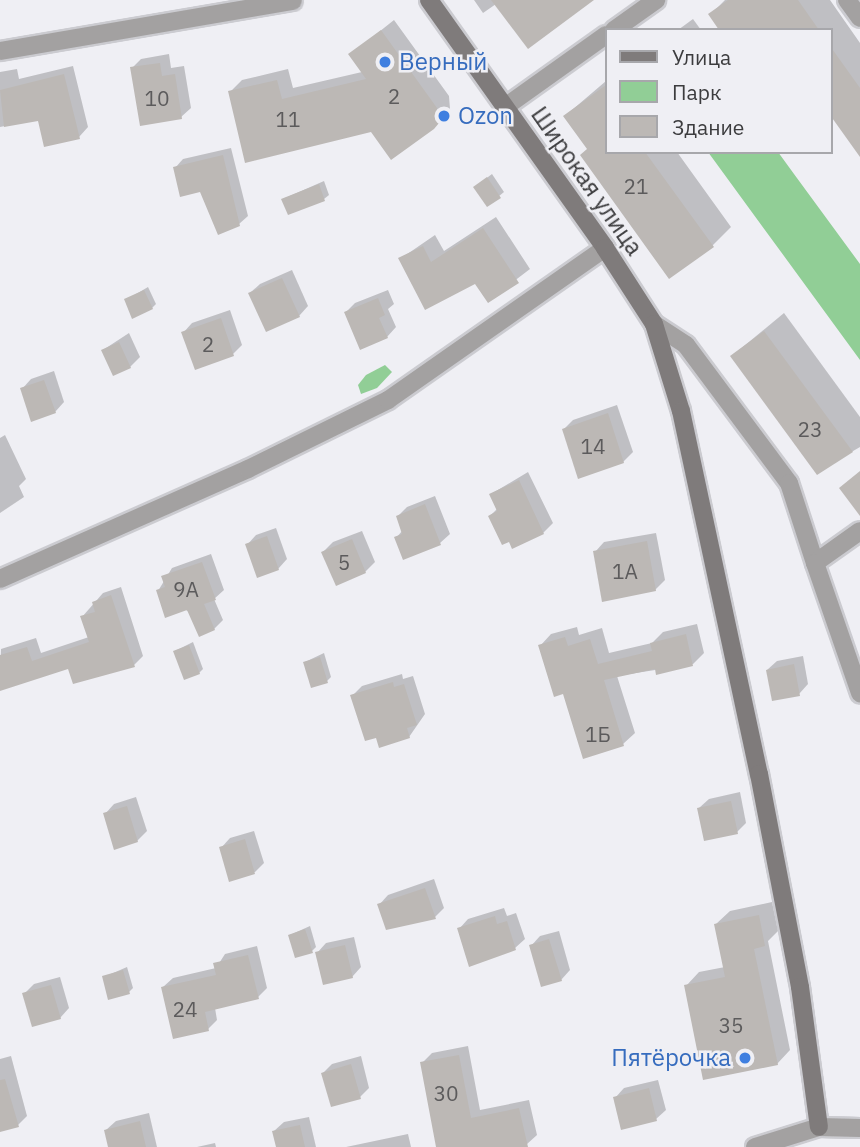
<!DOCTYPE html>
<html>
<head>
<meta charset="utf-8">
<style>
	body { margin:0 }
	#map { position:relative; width:860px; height:1147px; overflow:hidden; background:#efeff4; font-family:"IBM Plex Sans",sans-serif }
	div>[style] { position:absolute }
	.green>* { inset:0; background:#91ce96 }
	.shadow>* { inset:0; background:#0003 }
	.building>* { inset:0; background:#bcb8b5 }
	.roads { filter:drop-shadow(2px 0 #cbcbd0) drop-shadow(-2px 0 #cbcbd0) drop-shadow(0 2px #cbcbd0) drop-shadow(0 -2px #cbcbd0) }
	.street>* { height:18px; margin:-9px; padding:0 9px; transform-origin:9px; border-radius:9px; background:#a3a1a1 }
	.secondary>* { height:18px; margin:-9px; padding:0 9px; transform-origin:9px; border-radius:9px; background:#7f7b7b }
	.dots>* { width:19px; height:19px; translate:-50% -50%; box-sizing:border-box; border:4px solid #efeff4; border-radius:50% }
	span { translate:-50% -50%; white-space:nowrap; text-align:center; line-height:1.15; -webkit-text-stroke:5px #efeff4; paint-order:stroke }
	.number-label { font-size:21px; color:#5c5b5c }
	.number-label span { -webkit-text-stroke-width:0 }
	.shop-label { font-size:24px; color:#366cbe }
	.left { translate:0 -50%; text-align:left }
	.right { translate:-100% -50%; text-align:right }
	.street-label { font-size:24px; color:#3c3c3e }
	.legend { position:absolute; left:605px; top:28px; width:228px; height:126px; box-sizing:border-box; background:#efeff4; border:2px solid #a7a7ab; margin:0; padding:9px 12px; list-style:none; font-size:21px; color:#3c3c3e }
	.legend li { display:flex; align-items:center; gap:14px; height:35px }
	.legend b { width:35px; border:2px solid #a7a7ab }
</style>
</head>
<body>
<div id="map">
	<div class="green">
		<i style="clip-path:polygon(708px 152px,778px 152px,794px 174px,860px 264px,860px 360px)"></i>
		<i style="clip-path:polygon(385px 365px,392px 372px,377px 388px,361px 394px,358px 385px,366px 375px)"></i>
	</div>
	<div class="shadow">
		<i style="clip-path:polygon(474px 0,591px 0,496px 4px,483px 13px)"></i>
		<i style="clip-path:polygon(725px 0,830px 0,860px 43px,860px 137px,830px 112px,830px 30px,773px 30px,711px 14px)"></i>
		<i style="clip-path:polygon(693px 19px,701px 30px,678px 30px)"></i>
		<i style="clip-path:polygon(394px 20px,449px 96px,450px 109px,432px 128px,372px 130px,230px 92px,242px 80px,288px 69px,293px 88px,362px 72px,350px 55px)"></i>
		<i style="clip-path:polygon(169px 54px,171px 68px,184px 66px,191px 108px,181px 117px,132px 68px,141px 59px)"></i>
		<i style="clip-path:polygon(73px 66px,88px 127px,79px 137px,39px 119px,0 127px,0 72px,17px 69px,19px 79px)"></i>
		<i style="clip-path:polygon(606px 81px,606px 152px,677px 152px,731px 227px,712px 246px,589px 148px,565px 116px)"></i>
		<i style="clip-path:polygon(231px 148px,248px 216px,239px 224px,175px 168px,183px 159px)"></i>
		<i style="clip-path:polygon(492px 174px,504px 192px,488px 205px,480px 183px)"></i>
		<i style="clip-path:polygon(324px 181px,329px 195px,324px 199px,283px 199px)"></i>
		<i style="clip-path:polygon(496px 217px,530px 269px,488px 301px,476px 282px,400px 259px,435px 235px,444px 251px)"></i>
		<i style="clip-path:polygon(292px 270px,308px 306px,299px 316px,250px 293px,260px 284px)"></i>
		<i style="clip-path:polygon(148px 287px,156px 304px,152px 308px,126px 300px)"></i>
		<i style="clip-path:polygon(388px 290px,394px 304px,388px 309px,396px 327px,387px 337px,346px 312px,355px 303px)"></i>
		<i style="clip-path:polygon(230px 310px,242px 345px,233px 354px,183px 333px,192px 323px)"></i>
		<i style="clip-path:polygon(784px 313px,860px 417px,860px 447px,817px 472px,732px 356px)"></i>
		<i style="clip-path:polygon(129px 333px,140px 357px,130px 367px,103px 350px)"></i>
		<i style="clip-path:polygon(54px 371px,64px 402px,55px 412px,22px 389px,31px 379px)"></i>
		<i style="clip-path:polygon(617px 405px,633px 452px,623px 462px,564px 429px,573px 420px)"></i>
		<i style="clip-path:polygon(5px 435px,26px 479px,19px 486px,24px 497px,0 513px,0 438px)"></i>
		<i style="clip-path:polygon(528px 472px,553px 523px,543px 533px,490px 516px,498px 508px,491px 494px)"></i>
		<i style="clip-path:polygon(435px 496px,450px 534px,440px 543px,396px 538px,403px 530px,398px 516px,407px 507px)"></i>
		<i style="clip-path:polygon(276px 528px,287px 559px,278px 569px,247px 545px,256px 535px)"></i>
		<i style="clip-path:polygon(362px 531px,375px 562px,365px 572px,337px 584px,323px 552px,333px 542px)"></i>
		<i style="clip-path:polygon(656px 533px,665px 580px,655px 590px,595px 552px,604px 542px)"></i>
		<i style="clip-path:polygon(211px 554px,224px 590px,214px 599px,223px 620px,214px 629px,158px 591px,172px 568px)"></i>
		<i style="clip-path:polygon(121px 587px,143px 656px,134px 665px,69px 667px,0 685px,1px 649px,36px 638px,41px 653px,89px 637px,82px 617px,103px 593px)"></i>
		<i style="clip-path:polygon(697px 624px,704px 653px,693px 664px,617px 676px,635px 733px,623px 744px,564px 692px,540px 646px,551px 634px,577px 627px,579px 635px,602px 628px,609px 653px,652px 643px,663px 632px)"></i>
		<i style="clip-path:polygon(193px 642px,203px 669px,199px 673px,175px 651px)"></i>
		<i style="clip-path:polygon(324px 653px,331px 677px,327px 681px,305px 662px)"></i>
		<i style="clip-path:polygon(803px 656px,808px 684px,799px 694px,767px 670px,777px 661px)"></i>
		<i style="clip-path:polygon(402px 674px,403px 679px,413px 676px,425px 714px,409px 737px,352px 696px,362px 686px)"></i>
		<i style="clip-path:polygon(740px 792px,746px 823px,737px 832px,699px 808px,709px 799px)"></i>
		<i style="clip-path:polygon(136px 797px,147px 831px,137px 841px,105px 814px,114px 804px)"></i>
		<i style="clip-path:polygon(254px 831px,264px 863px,255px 872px,230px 879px,221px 848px,230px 838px)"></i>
		<i style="clip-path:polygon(434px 879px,444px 908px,435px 917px,379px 905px,388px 895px)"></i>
		<i style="clip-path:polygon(772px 902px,778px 931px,768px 941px,790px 1050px,777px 1064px,686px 986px,699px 972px,725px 967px,716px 924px,730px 911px)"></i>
		<i style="clip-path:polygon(504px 908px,507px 916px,516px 913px,525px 939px,515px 948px,459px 929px,468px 919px)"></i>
		<i style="clip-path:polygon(310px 926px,316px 947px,312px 951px,290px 935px)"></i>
		<i style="clip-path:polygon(559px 931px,570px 970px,561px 980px,531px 946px,540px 936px)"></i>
		<i style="clip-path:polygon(354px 937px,361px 967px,352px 977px,317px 953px,326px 943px)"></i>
		<i style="clip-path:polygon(257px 946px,267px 988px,258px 997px,215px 1008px,217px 1020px,208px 1029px,163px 987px,173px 978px,216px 968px,225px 954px)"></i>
		<i style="clip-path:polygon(127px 967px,133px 988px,129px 992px,104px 977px)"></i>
		<i style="clip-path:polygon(60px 977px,69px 1008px,60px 1018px,24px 994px,34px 984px)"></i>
		<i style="clip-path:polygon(468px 1046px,480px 1110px,529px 1100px,537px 1135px,527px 1144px,438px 1147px,422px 1063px,432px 1053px)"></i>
		<i style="clip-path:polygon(11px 1056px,27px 1116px,18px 1125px,0 1130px,0 1059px)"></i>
		<i style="clip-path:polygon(361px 1056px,369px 1088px,360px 1097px,323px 1073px,332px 1064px)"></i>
		<i style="clip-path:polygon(658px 1080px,666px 1110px,656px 1119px,615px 1098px,624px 1088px)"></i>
		<i style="clip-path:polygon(149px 1113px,157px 1147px,110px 1147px,106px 1130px,116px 1121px)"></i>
		<i style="clip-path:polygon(309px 1117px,316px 1147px,278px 1147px,274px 1131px,284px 1122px)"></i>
		<i style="clip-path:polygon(408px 1134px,411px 1147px,346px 1147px)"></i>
		<i style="clip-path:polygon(215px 1143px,216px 1147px,197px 1147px)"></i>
	</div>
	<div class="building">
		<i style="clip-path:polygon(491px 0,594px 0,528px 49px)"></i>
		<i style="clip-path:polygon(728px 0,798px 0,819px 30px,719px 30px,708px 14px)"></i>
		<i style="clip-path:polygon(381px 30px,437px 108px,439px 123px,434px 129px,391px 160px,371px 132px,245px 163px,228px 91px,277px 80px,282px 99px,366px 79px,348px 54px)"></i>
		<i style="clip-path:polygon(830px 46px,860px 88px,860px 157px,830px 115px)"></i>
		<i style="clip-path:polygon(160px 63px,162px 76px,175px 74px,182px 119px,140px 126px,130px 67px)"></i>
		<i style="clip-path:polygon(64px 74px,80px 139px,44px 147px,38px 121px,4px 127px,0 90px)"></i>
		<i style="clip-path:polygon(606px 85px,606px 152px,645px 152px,714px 247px,669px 279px,580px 155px,587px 149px,563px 116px)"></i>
		<i style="clip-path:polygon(223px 155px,240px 226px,218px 235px,200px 192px,180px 197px,173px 167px)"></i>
		<i style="clip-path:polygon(487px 177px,501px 198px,487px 207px,473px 187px)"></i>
		<i style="clip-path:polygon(319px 184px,325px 201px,288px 215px,281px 199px)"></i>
		<i style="clip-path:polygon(483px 228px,519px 283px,488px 303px,475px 284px,425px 310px,398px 258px,423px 246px,431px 262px)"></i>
		<i style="clip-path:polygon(282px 278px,300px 317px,266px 332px,248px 293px)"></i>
		<i style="clip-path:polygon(144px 290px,153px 309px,132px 319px,124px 299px)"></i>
		<i style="clip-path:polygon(378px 298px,385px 315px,379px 318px,388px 338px,360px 350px,344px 312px)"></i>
		<i style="clip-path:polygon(221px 318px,234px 356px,195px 370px,181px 332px)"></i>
		<i style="clip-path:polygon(764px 331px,853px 452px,817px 475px,730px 356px)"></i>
		<i style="clip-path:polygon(119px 342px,131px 368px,113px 376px,101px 350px)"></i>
		<i style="clip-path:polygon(44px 380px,56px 413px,31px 422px,20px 388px)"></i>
		<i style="clip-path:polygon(608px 413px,624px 463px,578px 479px,562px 429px)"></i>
		<i style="clip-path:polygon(860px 471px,860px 516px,839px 488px)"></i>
		<i style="clip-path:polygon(519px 480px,544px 534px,512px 549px,509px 542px,502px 545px,488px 516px,497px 511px,489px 494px)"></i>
		<i style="clip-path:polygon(425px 504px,441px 545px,403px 560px,394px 537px,402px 534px,396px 516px)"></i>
		<i style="clip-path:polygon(267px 536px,279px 570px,257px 578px,245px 544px)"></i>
		<i style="clip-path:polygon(352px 539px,366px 573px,336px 586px,321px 552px)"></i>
		<i style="clip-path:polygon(647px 541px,656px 591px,602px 602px,593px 551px)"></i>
		<i style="clip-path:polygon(202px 562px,216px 600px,204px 604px,215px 630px,199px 637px,187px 610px,165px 618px,156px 590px,165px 587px,161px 576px)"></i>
		<i style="clip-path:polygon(111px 595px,135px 667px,73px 684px,68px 669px,0 691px,0 655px,27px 647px,32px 661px,89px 642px,80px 616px,95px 612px,92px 602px)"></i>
		<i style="clip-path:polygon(686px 634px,693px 666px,656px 675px,655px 669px,604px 680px,624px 746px,583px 759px,563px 694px,554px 697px,538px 645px,565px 637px,568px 646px,590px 639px,598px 664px,652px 651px,650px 643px)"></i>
		<i style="clip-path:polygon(189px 645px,200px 674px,184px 680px,173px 651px)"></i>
		<i style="clip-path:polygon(320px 657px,328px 683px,311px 688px,303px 662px)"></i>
		<i style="clip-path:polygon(794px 664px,800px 696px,772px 701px,766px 670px)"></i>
		<i style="clip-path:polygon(393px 682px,394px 687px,404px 684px,417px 725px,407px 728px,410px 738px,379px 748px,376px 738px,365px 741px,350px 695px)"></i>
		<i style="clip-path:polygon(731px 801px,738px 834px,704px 841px,697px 808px)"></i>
		<i style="clip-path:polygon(127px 806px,138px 842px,114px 850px,103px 813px)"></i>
		<i style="clip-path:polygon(245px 839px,255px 874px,229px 882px,219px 847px)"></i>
		<i style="clip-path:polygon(425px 888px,436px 919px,386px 930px,377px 904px)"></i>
		<i style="clip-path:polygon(759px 915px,765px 946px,754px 949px,778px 1065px,703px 1080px,684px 985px,725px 977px,714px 924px)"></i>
		<i style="clip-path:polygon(495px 916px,497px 924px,507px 921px,516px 950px,469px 967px,457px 928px)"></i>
		<i style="clip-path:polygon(305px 929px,313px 953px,295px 958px,288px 935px)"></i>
		<i style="clip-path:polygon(549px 939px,562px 981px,541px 987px,529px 945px)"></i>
		<i style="clip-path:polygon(345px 945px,353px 978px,323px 985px,315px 952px)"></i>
		<i style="clip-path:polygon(248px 955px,259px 999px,205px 1012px,209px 1031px,173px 1039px,161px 987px,216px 975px,213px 963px)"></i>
		<i style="clip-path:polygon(123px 970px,130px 994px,108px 1000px,102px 976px)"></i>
		<i style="clip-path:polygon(51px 985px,61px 1019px,32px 1027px,22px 993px)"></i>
		<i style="clip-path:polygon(459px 1055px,471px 1118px,519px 1108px,528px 1147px,436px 1147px,420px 1062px)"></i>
		<i style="clip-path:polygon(351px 1064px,361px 1099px,331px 1107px,321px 1073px)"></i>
		<i style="clip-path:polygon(5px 1079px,19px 1127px,0 1132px,0 1080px)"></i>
		<i style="clip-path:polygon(649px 1088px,657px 1121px,621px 1130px,613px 1097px)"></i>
		<i style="clip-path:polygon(140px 1121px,146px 1147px,108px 1147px,104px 1130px)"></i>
		<i style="clip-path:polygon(300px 1125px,305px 1147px,276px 1147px,272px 1131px)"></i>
	</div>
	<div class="roads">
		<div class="street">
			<i style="left:847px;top:0;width:22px;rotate:54deg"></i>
			<i style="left:614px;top:30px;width:52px;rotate:-35.5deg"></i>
			<i style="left:0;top:51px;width:297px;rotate:-9.7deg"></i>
			<i style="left:505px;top:107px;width:124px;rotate:-35.5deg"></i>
			<i style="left:654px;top:324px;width:38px;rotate:33deg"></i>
			<i style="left:686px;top:345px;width:172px;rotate:53.3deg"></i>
			<i style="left:789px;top:483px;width:84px;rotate:72deg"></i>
			<i style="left:815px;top:563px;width:55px;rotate:-35.4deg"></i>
			<i style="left:815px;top:563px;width:138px;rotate:70.9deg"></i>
			<i style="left:0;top:579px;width:271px;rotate:-23.9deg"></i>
			<i style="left:248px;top:469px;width:156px;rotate:-26.2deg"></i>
			<i style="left:388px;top:400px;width:265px;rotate:-35deg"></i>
			<i style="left:755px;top:1147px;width:67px;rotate:-17.4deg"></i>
			<i style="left:819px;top:1127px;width:41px;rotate:1.4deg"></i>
		</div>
		<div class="secondary">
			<i style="left:429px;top:0;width:304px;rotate:54.6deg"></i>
			<i style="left:605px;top:248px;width:90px;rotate:57.2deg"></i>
			<i style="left:654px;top:324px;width:91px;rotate:72.8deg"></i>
			<i style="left:681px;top:411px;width:371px;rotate:77.9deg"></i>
			<i style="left:759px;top:774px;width:217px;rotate:79.1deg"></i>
			<i style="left:800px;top:987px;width:141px;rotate:82.3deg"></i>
		</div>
	</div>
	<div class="dots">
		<i style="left:385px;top:62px;background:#3f7fe0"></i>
		<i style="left:444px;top:116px;background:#3f7fe0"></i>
		<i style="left:745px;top:1058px;background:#3f7fe0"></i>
	</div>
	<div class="number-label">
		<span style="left:394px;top:96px">2</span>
		<span style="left:157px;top:98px">10</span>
		<span style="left:288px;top:119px">11</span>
		<span style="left:636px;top:186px">21</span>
		<span style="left:208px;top:344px">2</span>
		<span style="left:810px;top:429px">23</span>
		<span style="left:593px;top:446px">14</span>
		<span style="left:344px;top:562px">5</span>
		<span style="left:625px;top:571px">1А</span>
		<span style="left:186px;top:589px">9А</span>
		<span style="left:598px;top:734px">1Б</span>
		<span style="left:185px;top:1009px">24</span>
		<span style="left:731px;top:1025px">35</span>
		<span style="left:446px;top:1093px">30</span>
	</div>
	<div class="shop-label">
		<span class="left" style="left:399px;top:62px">Верный</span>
		<span class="left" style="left:458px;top:116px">Ozon</span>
		<span class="right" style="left:731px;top:1058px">Пятёрочка</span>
	</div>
	<div class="street-label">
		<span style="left:587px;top:181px;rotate:55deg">Широкая улица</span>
	</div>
	<ul class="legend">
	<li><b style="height:9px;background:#7f7b7b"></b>Улица</li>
	<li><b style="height:19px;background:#91ce96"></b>Парк</li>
	<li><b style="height:19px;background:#bcb8b5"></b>Здание</li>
	</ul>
</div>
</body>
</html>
